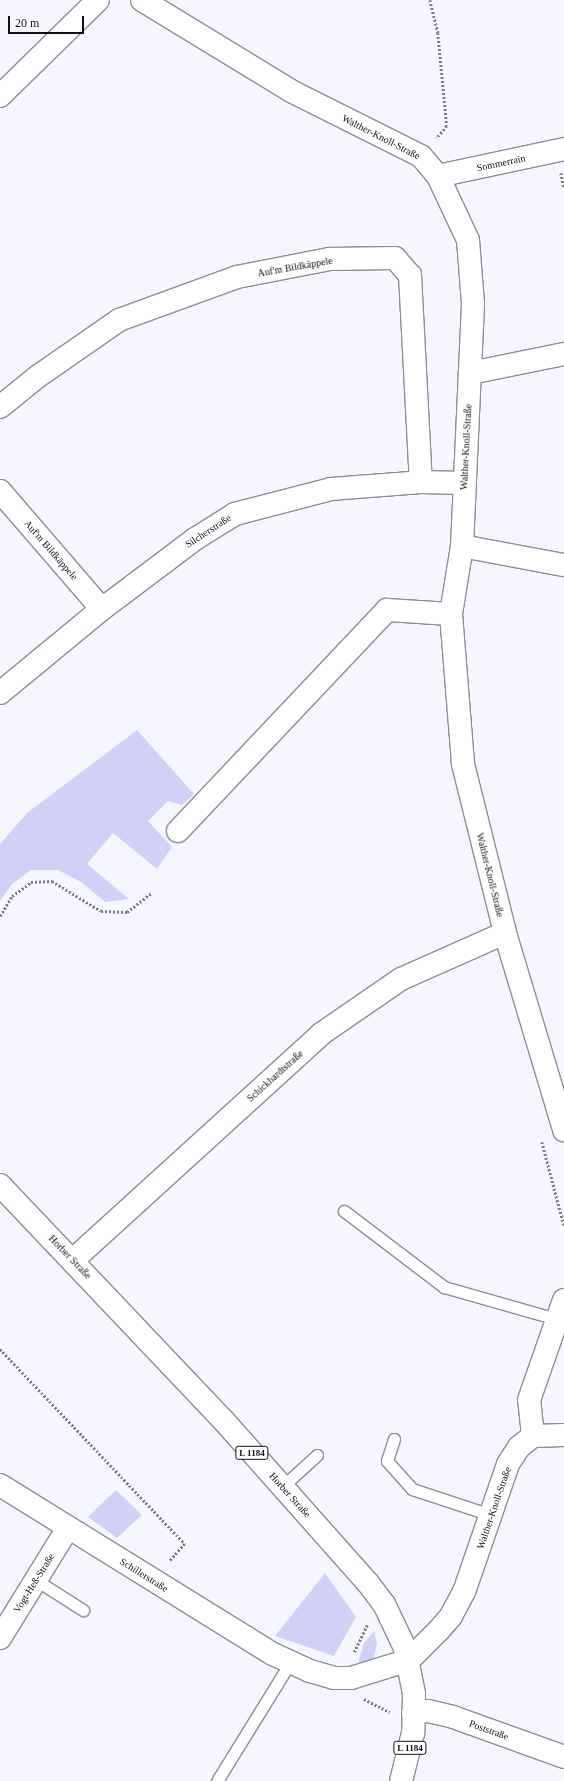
<!DOCTYPE html>
<html>
<head>
<meta charset="utf-8">
<style>
	body { margin:0 }
	#map { position:relative; width:564px; height:1781px; overflow:hidden; background:#f6f6fe; font-family:Georgia,serif }
	div>[style] { position:absolute }
	.green>* { inset:0; background:#d1d1f8 }
	.path>* { height:2.5px; margin-top:-1.25px; transform-origin:0; background:repeating-linear-gradient(90deg,#7c7c81 0 2px,transparent 0 4px) }
	.roads { filter:drop-shadow(1px 0 #8d8d98) drop-shadow(-1px 0 #8d8d98) drop-shadow(0 1px #8d8d98) drop-shadow(0 -1px #8d8d98) }
	.service>* { height:11px; margin:-5.5px; padding:0 5.5px; transform-origin:5.5px; border-radius:5.5px; background:#fff }
	.minor>* { height:22px; margin:-11px; padding:0 11px; transform-origin:11px; border-radius:11px; background:#fff }
	.primary>* { height:22px; margin:-11px; padding:0 11px; transform-origin:11px; border-radius:11px; background:#fff }
	span { translate:-50% -50%; white-space:nowrap; text-align:center; line-height:1.15; -webkit-text-stroke:3px #fff; paint-order:stroke }
	.shield-label span { padding:1px 3px; background:#fff; border:1px solid; border-radius:3px; -webkit-text-stroke-width:0 }
	.shield-label { font-size:9px; color:#111115; font-weight:700 }
	.street-label { font-size:10px; color:#111115 }
	.scale { position:absolute; left:8px; top:16px; width:76px; height:18px; box-sizing:border-box; border:2px solid #111115; border-top:0; padding-left:5px; font-size:12px; line-height:14px; white-space:nowrap; color:#111115; -webkit-text-stroke:3px #fff; paint-order:stroke }
</style>
</head>
<body>
<div id="map">
	<div class="green">
		<i style="clip-path:polygon(137px 730px,194px 794px,182px 805px,168px 801px,148px 821px,172px 847px,157px 869px,113px 833px,87px 864px,129px 899px,105px 902px,81px 882px,58px 870px,31px 870px,12px 884px,0 901px,0 844px,27px 813px)"></i>
		<i style="clip-path:polygon(116px 1490px,142px 1515px,117px 1538px,88px 1517px)"></i>
		<i style="clip-path:polygon(325px 1573px,356px 1617px,334px 1656px,275px 1636px)"></i>
		<i style="clip-path:polygon(374px 1631px,377px 1643px,374px 1657px,370px 1663px,360px 1666px,359px 1660px,364px 1643px)"></i>
	</div>
	<div class="path">
		<i style="left:430px;top:0;width:34px;rotate:76deg"></i>
		<i style="left:438px;top:33px;width:93px;rotate:84.5deg"></i>
		<i style="left:447px;top:126px;width:16px;rotate:130deg"></i>
		<i style="left:561px;top:173px;width:15px;rotate:79deg"></i>
		<i style="left:0;top:916px;width:23px;rotate:-59deg"></i>
		<i style="left:12px;top:896px;width:24px;rotate:-36deg"></i>
		<i style="left:31px;top:882px;width:21px;rotate:-3deg"></i>
		<i style="left:52px;top:881px;width:57px;rotate:31.5deg"></i>
		<i style="left:101px;top:911px;width:26px;rotate:2deg"></i>
		<i style="left:127px;top:912px;width:31px;rotate:-38deg"></i>
		<i style="left:542px;top:1142px;width:86px;rotate:75.2deg"></i>
		<i style="left:0;top:1349px;width:269px;rotate:46.5deg"></i>
		<i style="left:185px;top:1544px;width:24px;rotate:132deg"></i>
		<i style="left:354px;top:1652px;width:30px;rotate:-64deg"></i>
		<i style="left:364px;top:1699px;width:29px;rotate:27deg"></i>
	</div>
	<div class="roads">
		<div class="service">
			<i style="left:344px;top:1211px;width:126px;rotate:37.2deg"></i>
			<i style="left:444px;top:1287px;width:116px;rotate:15.9deg"></i>
			<i style="left:394px;top:1439px;width:23px;rotate:108deg"></i>
			<i style="left:387px;top:1461px;width:38px;rotate:48deg"></i>
			<i style="left:412px;top:1489px;width:83px;rotate:18.2deg"></i>
			<i style="left:283px;top:1486px;width:46px;rotate:-42.4deg"></i>
			<i style="left:36px;top:1580px;width:56px;rotate:32.6deg"></i>
			<i style="left:217px;top:1781px;width:139px;rotate:-58.3deg"></i>
		</div>
		<div class="minor">
			<i style="left:142px;top:0;width:177px;rotate:31.4deg"></i>
			<i style="left:293px;top:92px;width:143px;rotate:26.6deg"></i>
			<i style="left:421px;top:156px;width:26px;rotate:50deg"></i>
			<i style="left:438px;top:176px;width:71px;rotate:64.9deg"></i>
			<i style="left:468px;top:240px;width:64px;rotate:85.5deg"></i>
			<i style="left:473px;top:304px;width:242px;rotate:92.6deg"></i>
			<i style="left:462px;top:546px;width:69px;rotate:99.2deg"></i>
			<i style="left:451px;top:614px;width:150px;rotate:85.4deg"></i>
			<i style="left:463px;top:764px;width:174px;rotate:76deg"></i>
			<i style="left:505px;top:933px;width:206px;rotate:73.3deg"></i>
			<i style="left:0;top:96px;width:137px;rotate:-44.4deg"></i>
			<i style="left:438px;top:176px;width:129px;rotate:-12.1deg"></i>
			<i style="left:470px;top:373px;width:96px;rotate:-11.4deg"></i>
			<i style="left:0;top:407px;width:48px;rotate:-39deg"></i>
			<i style="left:37px;top:377px;width:100px;rotate:-34.8deg"></i>
			<i style="left:119px;top:320px;width:126px;rotate:-20deg"></i>
			<i style="left:237px;top:277px;width:95px;rotate:-11deg"></i>
			<i style="left:330px;top:259px;width:65px;rotate:-0.9deg"></i>
			<i style="left:395px;top:258px;width:23px;rotate:49deg"></i>
			<i style="left:410px;top:275px;width:207px;rotate:87deg"></i>
			<i style="left:0;top:491px;width:156px;rotate:49.2deg"></i>
			<i style="left:462px;top:546px;width:104px;rotate:10.6deg"></i>
			<i style="left:0;top:693px;width:132px;rotate:-39.5deg"></i>
			<i style="left:102px;top:609px;width:116px;rotate:-37deg"></i>
			<i style="left:195px;top:539px;width:47px;rotate:-32deg"></i>
			<i style="left:235px;top:514px;width:99px;rotate:-14.6deg"></i>
			<i style="left:331px;top:489px;width:90px;rotate:-4.4deg"></i>
			<i style="left:421px;top:482px;width:43px;rotate:1.3deg"></i>
			<i style="left:178px;top:831px;width:304px;rotate:-46.6deg"></i>
			<i style="left:387px;top:610px;width:64px;rotate:3.6deg"></i>
			<i style="left:73px;top:1260px;width:336px;rotate:-42.3deg"></i>
			<i style="left:321px;top:1034px;width:97px;rotate:-34.5deg"></i>
			<i style="left:401px;top:979px;width:114px;rotate:-23.9deg"></i>
			<i style="left:533px;top:1436px;width:36px;rotate:-96deg"></i>
			<i style="left:529px;top:1400px;width:106px;rotate:-70.7deg"></i>
			<i style="left:0;top:1485px;width:321px;rotate:31.8deg"></i>
			<i style="left:273px;top:1654px;width:41px;rotate:24.7deg"></i>
			<i style="left:310px;top:1671px;width:25px;rotate:16deg"></i>
			<i style="left:334px;top:1678px;width:17px"></i>
			<i style="left:351px;top:1678px;width:61px;rotate:-17.2deg"></i>
			<i style="left:409px;top:1660px;width:42px;rotate:-45deg"></i>
			<i style="left:439px;top:1630px;width:18px;rotate:-49deg"></i>
			<i style="left:451px;top:1616px;width:27px;rotate:-62deg"></i>
			<i style="left:464px;top:1592px;width:135px;rotate:-71deg"></i>
			<i style="left:508px;top:1464px;width:20px;rotate:-57deg"></i>
			<i style="left:519px;top:1447px;width:18px;rotate:-38deg"></i>
			<i style="left:533px;top:1436px;width:31px;rotate:-2deg"></i>
			<i style="left:0;top:1638px;width:129px;rotate:-58.3deg"></i>
			<i style="left:413px;top:1713px;width:15px;rotate:-8deg"></i>
			<i style="left:428px;top:1711px;width:26px;rotate:13deg"></i>
			<i style="left:453px;top:1717px;width:118px;rotate:19.8deg"></i>
		</div>
		<div class="primary">
			<i style="left:0;top:1185px;width:325px;rotate:46.5deg"></i>
			<i style="left:224px;top:1421px;width:217px;rotate:48.4deg"></i>
			<i style="left:368px;top:1583px;width:26px;rotate:53deg"></i>
			<i style="left:384px;top:1604px;width:49px;rotate:64.5deg"></i>
			<i style="left:405px;top:1648px;width:47px;rotate:78.9deg"></i>
			<i style="left:414px;top:1694px;width:39px;rotate:91deg"></i>
			<i style="left:413px;top:1733px;width:49px;rotate:104deg"></i>
		</div>
	</div>
	<div class="shield-label">
		<span style="left:252px;top:1453px">L 1184</span>
		<span style="left:410px;top:1748px">L 1184</span>
	</div>
	<div class="street-label">
		<span style="left:381px;top:137px;rotate:27deg">Walther-Knoll-Straße</span>
		<span style="left:501px;top:163px;rotate:-12deg">Sommerrain</span>
		<span style="left:295px;top:267px;rotate:-10deg">Auf'm Bildkäppele</span>
		<span style="left:466px;top:447px;rotate:-87deg">Walther-Knoll-Straße</span>
		<span style="left:208px;top:531px;rotate:-33deg">Silcherstraße</span>
		<span style="left:51px;top:550px;rotate:49deg">Auf'm Bildkäppele</span>
		<span style="left:490px;top:875px;rotate:76deg">Walther-Knoll-Straße</span>
		<span style="left:275px;top:1076px;rotate:-42deg">Schickhardtstraße</span>
		<span style="left:70px;top:1257px;rotate:46deg">Horber Straße</span>
		<span style="left:290px;top:1495px;rotate:48deg">Horber Straße</span>
		<span style="left:494px;top:1508px;rotate:-71deg">Walther-Knoll-Straße</span>
		<span style="left:144px;top:1575px;rotate:32deg">Schillerstraße</span>
		<span style="left:34px;top:1583px;rotate:-58deg">Vogt-Heß-Straße</span>
		<span style="left:489px;top:1730px;rotate:20deg">Poststraße</span>
	</div>
	<div class="scale">20 m</div>
</div>
</body>
</html>
